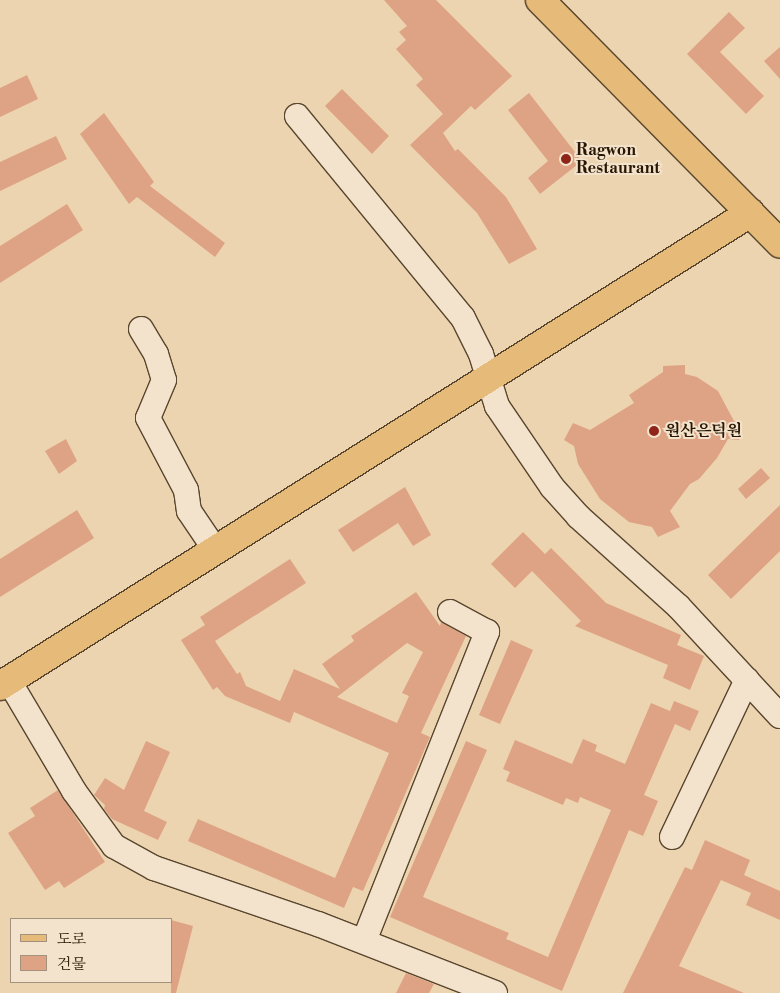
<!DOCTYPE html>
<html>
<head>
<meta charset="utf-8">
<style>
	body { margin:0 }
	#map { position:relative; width:780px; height:993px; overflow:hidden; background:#edd4b0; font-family:"Libre Bodoni","Noto Serif KR",serif }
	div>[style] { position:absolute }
	.building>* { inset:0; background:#dea384 }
	.roads { filter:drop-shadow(1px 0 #59462e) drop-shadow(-1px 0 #59462e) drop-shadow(0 1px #59462e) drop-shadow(0 -1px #59462e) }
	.minor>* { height:24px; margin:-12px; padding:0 12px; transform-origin:12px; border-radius:12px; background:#f3e3cc }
	.major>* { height:28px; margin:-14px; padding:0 14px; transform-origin:14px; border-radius:14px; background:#e6ba78 }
	.dots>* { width:14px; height:14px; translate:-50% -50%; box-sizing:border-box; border:2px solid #f3e3cc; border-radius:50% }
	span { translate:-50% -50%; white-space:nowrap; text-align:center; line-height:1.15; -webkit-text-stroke:4px #f3e3cc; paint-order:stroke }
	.poi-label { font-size:16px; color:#281603; font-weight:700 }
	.left { translate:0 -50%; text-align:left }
	.legend { position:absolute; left:10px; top:918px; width:162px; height:65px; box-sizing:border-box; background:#f3e3cc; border:1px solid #a2917c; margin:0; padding:6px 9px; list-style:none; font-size:15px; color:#281603 }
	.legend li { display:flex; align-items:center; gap:10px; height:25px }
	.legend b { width:25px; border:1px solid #a2917c }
</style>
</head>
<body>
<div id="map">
	<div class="building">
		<i style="clip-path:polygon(384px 0,436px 0,512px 76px,475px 110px,471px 106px,443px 133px,455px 151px,458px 149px,506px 197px,537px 249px,509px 264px,477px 213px,410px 145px,443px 114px,416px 85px,423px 79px,396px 49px,406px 40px,399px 32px,407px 26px)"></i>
		<i style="clip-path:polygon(729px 12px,745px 28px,720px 52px,764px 96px,746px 114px,687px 54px)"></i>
		<i style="clip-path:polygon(780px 47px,780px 79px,764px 61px)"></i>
		<i style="clip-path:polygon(27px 75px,38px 99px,0 117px,0 88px)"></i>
		<i style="clip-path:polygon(342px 89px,389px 136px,372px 154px,325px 106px)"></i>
		<i style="clip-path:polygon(529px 93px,582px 161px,540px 194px,528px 178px,548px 161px,508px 110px)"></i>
		<i style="clip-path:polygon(104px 113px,154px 182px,150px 186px,225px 243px,215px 257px,137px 197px,129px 204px,80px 134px)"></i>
		<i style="clip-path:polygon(56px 136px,67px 159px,0 191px,0 162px)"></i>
		<i style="clip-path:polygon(67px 204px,83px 230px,0 283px,0 246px)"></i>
		<i style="clip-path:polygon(685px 365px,685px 374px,697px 377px,718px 391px,734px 421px,740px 421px,739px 440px,728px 439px,717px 458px,699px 479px,690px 484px,670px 511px,680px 527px,658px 537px,652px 527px,629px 522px,600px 499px,578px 464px,574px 446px,564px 440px,573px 423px,590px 430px,634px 403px,629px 395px,663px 372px,663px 366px)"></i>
		<i style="clip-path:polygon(66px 439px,77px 461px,59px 474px,45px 451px)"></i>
		<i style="clip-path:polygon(761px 468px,770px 478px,746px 499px,738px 489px)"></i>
		<i style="clip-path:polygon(405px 487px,431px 535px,413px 546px,398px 523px,353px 552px,338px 530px)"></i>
		<i style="clip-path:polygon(780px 505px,780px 551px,731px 599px,708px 575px)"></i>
		<i style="clip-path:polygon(77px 510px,94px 538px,0 597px,0 559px)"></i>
		<i style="clip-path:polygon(523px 532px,545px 554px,551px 548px,606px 603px,681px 635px,677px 645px,704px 656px,690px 690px,663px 678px,668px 665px,575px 626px,581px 621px,532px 571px,515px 588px,491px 564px)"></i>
		<i style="clip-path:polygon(evenodd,290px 559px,306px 583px,215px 641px,237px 674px,240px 672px,246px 686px,280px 701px,294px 669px,340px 689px,322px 664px,354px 641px,351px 636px,416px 592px,440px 626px,441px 622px,466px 636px,421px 733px,430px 737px,363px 891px,353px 887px,344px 908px,188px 841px,198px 819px,335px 878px,389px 753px,294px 712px,290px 723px,225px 696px,217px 687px,213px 690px,181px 640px,205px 625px,200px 617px,290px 559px,407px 643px,423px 652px,402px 693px,409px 696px,397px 723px,337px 697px,407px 643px)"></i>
		<i style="clip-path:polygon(511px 640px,533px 650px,500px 724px,479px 715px)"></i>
		<i style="clip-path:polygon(674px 701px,699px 711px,690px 731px,675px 724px,644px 795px,658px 801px,643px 836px,629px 830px,562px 991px,390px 917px,466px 741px,487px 750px,423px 897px,509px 933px,506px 939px,548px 957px,611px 810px,580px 797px,578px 803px,566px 798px,563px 805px,506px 781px,510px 772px,503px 769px,515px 740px,572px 764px,583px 739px,597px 745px,595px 751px,625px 764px,651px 703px,670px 711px)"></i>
		<i style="clip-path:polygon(146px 741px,170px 752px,144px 811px,167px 822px,158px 840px,112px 819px,104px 809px,105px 805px,94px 795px,105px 778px,124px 790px)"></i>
		<i style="clip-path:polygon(58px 790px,105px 862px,64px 888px,59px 881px,45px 890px,8px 833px,35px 816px,30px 808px)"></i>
		<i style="clip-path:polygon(705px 840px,750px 860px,744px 875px,780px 891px,780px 920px,746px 905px,751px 893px,721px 880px,679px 966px,744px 993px,623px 993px,685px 867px,692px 870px)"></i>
		<i style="clip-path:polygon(171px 920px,193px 926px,176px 993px,171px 993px)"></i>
		<i style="clip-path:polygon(406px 973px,434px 984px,429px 993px,396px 993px)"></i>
	</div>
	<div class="roads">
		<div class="minor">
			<i style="left:297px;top:116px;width:261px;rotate:50.6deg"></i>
			<i style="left:463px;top:318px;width:40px;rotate:63.4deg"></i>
			<i style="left:481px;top:354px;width:54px;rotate:72.9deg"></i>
			<i style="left:497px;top:406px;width:98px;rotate:55.8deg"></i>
			<i style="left:552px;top:487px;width:40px;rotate:48deg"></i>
			<i style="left:579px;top:517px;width:133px;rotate:42deg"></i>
			<i style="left:678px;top:606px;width:150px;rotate:47.2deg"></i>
			<i style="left:141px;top:329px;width:29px;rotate:59deg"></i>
			<i style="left:156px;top:354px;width:27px;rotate:73deg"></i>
			<i style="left:164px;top:380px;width:41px;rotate:112.8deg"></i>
			<i style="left:148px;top:418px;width:81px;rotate:62.2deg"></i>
			<i style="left:186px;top:490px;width:21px;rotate:82deg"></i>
			<i style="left:189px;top:511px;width:48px;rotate:56deg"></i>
			<i style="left:9px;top:681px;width:128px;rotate:59.4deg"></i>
			<i style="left:74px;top:791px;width:68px;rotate:54deg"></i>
			<i style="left:114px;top:846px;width:46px;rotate:28.8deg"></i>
			<i style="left:154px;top:868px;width:173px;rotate:18.9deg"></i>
			<i style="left:318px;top:924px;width:190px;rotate:21.3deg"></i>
			<i style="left:672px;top:837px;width:174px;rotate:-64.5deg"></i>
			<i style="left:364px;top:941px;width:333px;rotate:-68.3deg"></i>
			<i style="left:487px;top:632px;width:42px;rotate:-151.6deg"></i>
		</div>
		<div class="major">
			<i style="left:540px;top:0;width:342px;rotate:45.4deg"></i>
			<i style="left:0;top:686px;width:887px;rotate:-32.24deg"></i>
		</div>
	</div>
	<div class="dots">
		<i style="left:566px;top:159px;background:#8f2418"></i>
		<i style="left:654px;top:431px;background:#8f2418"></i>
	</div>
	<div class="poi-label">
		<span class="left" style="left:576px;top:159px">Ragwon<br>Restaurant</span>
		<span class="left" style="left:665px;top:431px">원산은덕원</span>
	</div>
	<ul class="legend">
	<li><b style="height:6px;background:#e6ba78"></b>도로</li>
	<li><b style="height:14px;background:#dea384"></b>건물</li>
	</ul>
</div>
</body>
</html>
